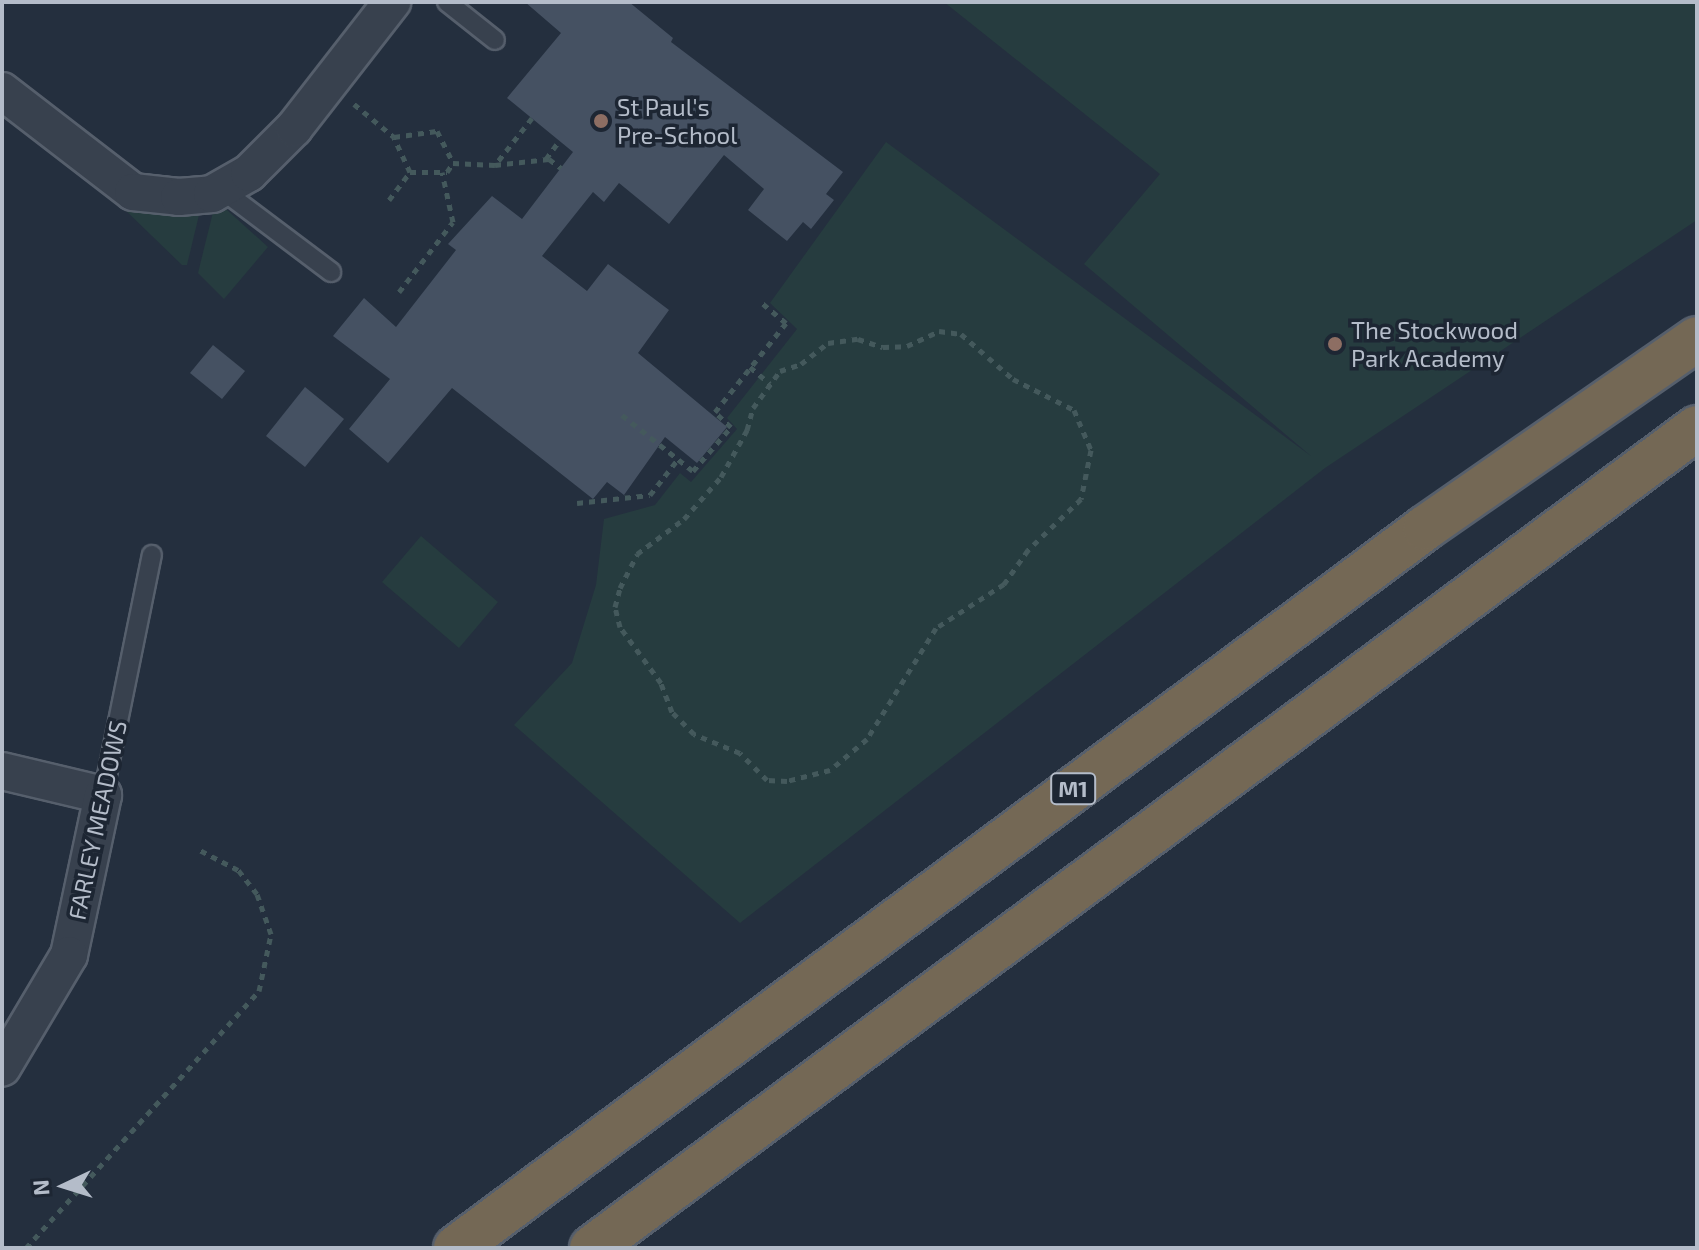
<!DOCTYPE html>
<html>
<head>
<meta charset="utf-8">
<style>
	body { margin:0 }
	#map { position:relative; width:1699px; height:1250px; overflow:hidden; background:#242f3e; font-family:"Exo 2",sans-serif }
	div>[style] { position:absolute }
	.green>* { inset:0; background:#263c3f }
	.building>* { inset:0; background:#455162 }
	.path>* { height:5px; margin-top:-2.5px; transform-origin:0; background:repeating-linear-gradient(90deg,#44595c 0 6px,transparent 0 12px) }
	.roads { filter:drop-shadow(2px 0 #565f6c) drop-shadow(-2px 0 #565f6c) drop-shadow(0 2px #565f6c) drop-shadow(0 -2px #565f6c) }
	.lane>* { height:18px; margin:-9px; padding:0 9px; transform-origin:9px; border-radius:9px; background:#38414e }
	.street>* { height:36px; margin:-18px; padding:0 18px; transform-origin:18px; border-radius:18px; background:#38414e }
	.highway>* { height:44px; margin:-22px; padding:0 22px; transform-origin:22px; border-radius:22px; background:#746855 }
	.dots>* { width:22px; height:22px; translate:-50% -50%; box-sizing:border-box; border:4px solid #1d2633; border-radius:50% }
	span { translate:-50% -50%; white-space:nowrap; text-align:center; line-height:1.15; -webkit-text-stroke:7px #1d2633; paint-order:stroke }
	.shield-label span { padding:2px 6px; background:#1d2633; border:2px solid; border-radius:6px; -webkit-text-stroke-width:0 }
	.shield-label { font-size:22px; color:#b4bcc9; font-weight:700 }
	.poi-label { font-size:24px; color:#b4bcc9 }
	.left { translate:0 -50%; text-align:left }
	.street-label { font-size:24px; color:#b4bcc9 }
	.frame { position:absolute; inset:0; border:4px solid #b4bcc9; pointer-events:none }
	.north { position:absolute; left:24px; top:1146px; width:80px; height:80px; -webkit-text-stroke:6px #1d2633; paint-order:stroke; rotate:266deg; font-size:22px; font-weight:700; line-height:32px; text-align:center; color:#b4bcc9 }
	.north::after { content:''; display:block; margin:auto; width:28px; height:36px; background:#b4bcc9; clip-path:polygon(50% 0,100% 100%,50% 72%,0 100%) }
</style>
</head>
<body>
<div id="map">
	<div class="green">
		<i style="clip-path:polygon(944px 2px,1697px 2px,1697px 220px,1325px 468px,740px 923px,514px 725px,572px 663px,596px 585px,604px 519px,655px 505px,680px 473px,691px 482px,737px 429px,727px 418px,797px 329px,770px 303px,886px 142px,1311px 456px,1084px 264px,1160px 174px)"></i>
		<i style="clip-path:polygon(120px 205px,199px 215px,187px 265px,182px 265px)"></i>
		<i style="clip-path:polygon(227px 210px,268px 247px,224px 299px,198px 273px,213px 212px)"></i>
		<i style="clip-path:polygon(421px 536px,498px 602px,459px 648px,382px 582px)"></i>
	</div>
	<div class="building">
		<i style="clip-path:polygon(525px 2px,629px 2px,673px 38px,671px 42px,843px 172px,826px 194px,834px 200px,811px 229px,803px 222px,787px 241px,748px 210px,764px 189px,724px 155px,669px 224px,619px 183px,604px 202px,593px 192px,542px 256px,587px 291px,608px 264px,669px 310px,638px 353px,727px 427px,697px 463px,665px 437px,624px 495px,607px 482px,593px 499px,452px 388px,388px 463px,349px 429px,390px 379px,333px 336px,364px 298px,396px 327px,456px 250px,448px 244px,492px 196px,522px 219px,573px 152px,507px 98px,561px 33px)"></i>
		<i style="clip-path:polygon(213px 345px,245px 371px,222px 399px,190px 373px)"></i>
		<i style="clip-path:polygon(305px 387px,344px 419px,305px 467px,266px 436px)"></i>
	</div>
	<div class="path">
		<i style="left:354px;top:104px;width:52px;rotate:39.5deg"></i>
		<i style="left:394px;top:137px;width:43px;rotate:-7.9deg"></i>
		<i style="left:437px;top:131px;width:36px;rotate:63deg"></i>
		<i style="left:453px;top:163px;width:42px;rotate:2.7deg"></i>
		<i style="left:532px;top:118px;width:60px;rotate:128.2deg"></i>
		<i style="left:495px;top:165px;width:54px;rotate:-6.3deg"></i>
		<i style="left:549px;top:159px;width:15px;rotate:37deg"></i>
		<i style="left:546px;top:159px;width:22px;rotate:-54deg"></i>
		<i style="left:410px;top:172px;width:37px"></i>
		<i style="left:447px;top:172px;width:11px;rotate:-56deg"></i>
		<i style="left:389px;top:200px;width:35px;rotate:-53deg"></i>
		<i style="left:410px;top:172px;width:38px;rotate:-115deg"></i>
		<i style="left:399px;top:292px;width:88px;rotate:-52.4deg"></i>
		<i style="left:453px;top:222px;width:51px;rotate:-102.4deg"></i>
		<i style="left:939px;top:331px;width:22px;rotate:8deg"></i>
		<i style="left:961px;top:334px;width:69px;rotate:40.9deg"></i>
		<i style="left:1013px;top:379px;width:68px;rotate:26.9deg"></i>
		<i style="left:1074px;top:410px;width:43px;rotate:67deg"></i>
		<i style="left:1091px;top:450px;width:50px;rotate:101.5deg"></i>
		<i style="left:1081px;top:499px;width:74px;rotate:136.1deg"></i>
		<i style="left:1028px;top:550px;width:42px;rotate:125.2deg"></i>
		<i style="left:1004px;top:584px;width:81px;rotate:147.1deg"></i>
		<i style="left:936px;top:628px;width:131px;rotate:121.9deg"></i>
		<i style="left:867px;top:739px;width:48px;rotate:140deg"></i>
		<i style="left:830px;top:770px;width:44px;rotate:165.7deg"></i>
		<i style="left:787px;top:781px;width:20px;rotate:-177deg"></i>
		<i style="left:767px;top:780px;width:38px;rotate:-135deg"></i>
		<i style="left:740px;top:753px;width:50px;rotate:-157.6deg"></i>
		<i style="left:694px;top:734px;width:31px;rotate:-135deg"></i>
		<i style="left:672px;top:712px;width:31px;rotate:-111deg"></i>
		<i style="left:661px;top:683px;width:69px;rotate:-126.2deg"></i>
		<i style="left:620px;top:627px;width:21px;rotate:-104deg"></i>
		<i style="left:615px;top:607px;width:20px;rotate:-75deg"></i>
		<i style="left:620px;top:588px;width:38px;rotate:-63deg"></i>
		<i style="left:637px;top:554px;width:59px;rotate:-36.7deg"></i>
		<i style="left:684px;top:519px;width:56px;rotate:-48.6deg"></i>
		<i style="left:721px;top:477px;width:54px;rotate:-61deg"></i>
		<i style="left:747px;top:430px;width:23px;rotate:-75deg"></i>
		<i style="left:753px;top:408px;width:46px;rotate:-53.9deg"></i>
		<i style="left:780px;top:371px;width:22px;rotate:-18deg"></i>
		<i style="left:801px;top:364px;width:34px;rotate:-38deg"></i>
		<i style="left:828px;top:343px;width:30px;rotate:-8deg"></i>
		<i style="left:858px;top:339px;width:26px;rotate:18deg"></i>
		<i style="left:883px;top:347px;width:24px;rotate:-2deg"></i>
		<i style="left:907px;top:346px;width:35px;rotate:-25deg"></i>
		<i style="left:750px;top:367px;width:26px;rotate:40deg"></i>
		<i style="left:622px;top:415px;width:90px;rotate:38.3deg"></i>
		<i style="left:693px;top:471px;width:58px;rotate:-49.2deg"></i>
		<i style="left:731px;top:427px;width:22px;rotate:-137deg"></i>
		<i style="left:715px;top:412px;width:114px;rotate:-51.4deg"></i>
		<i style="left:786px;top:323px;width:31px;rotate:-140deg"></i>
		<i style="left:577px;top:503px;width:73px;rotate:-6.3deg"></i>
		<i style="left:650px;top:495px;width:46px;rotate:-52.1deg"></i>
		<i style="left:26px;top:1248px;width:347px;rotate:-47.8deg"></i>
		<i style="left:259px;top:991px;width:58px;rotate:-78.1deg"></i>
		<i style="left:271px;top:934px;width:42px;rotate:-109.3deg"></i>
		<i style="left:257px;top:894px;width:31px;rotate:-128deg"></i>
		<i style="left:238px;top:870px;width:47px;rotate:-152.4deg"></i>
	</div>
	<div class="roads">
		<div class="lane">
			<i style="left:447px;top:2px;width:61px;rotate:38.4deg"></i>
			<i style="left:221px;top:189px;width:138px;rotate:37deg"></i>
			<i style="left:103px;top:795px;width:245px;rotate:-78.5deg"></i>
		</div>
		<div class="street">
			<i style="left:2px;top:91px;width:165px;rotate:37.6deg"></i>
			<i style="left:133px;top:192px;width:46px;rotate:6.2deg"></i>
			<i style="left:179px;top:197px;width:33px;rotate:-5deg"></i>
			<i style="left:212px;top:194px;width:43px;rotate:-29.6deg"></i>
			<i style="left:249px;top:173px;width:64px;rotate:-45deg"></i>
			<i style="left:294px;top:128px;width:160px;rotate:-52.1deg"></i>
			<i style="left:2px;top:771px;width:104px;rotate:13.4deg"></i>
			<i style="left:103px;top:795px;width:164px;rotate:102deg"></i>
			<i style="left:69px;top:955px;width:131px;rotate:120.7deg"></i>
		</div>
		<div class="highway">
			<i style="left:456px;top:1248px;width:1207px;rotate:-36.61deg"></i>
			<i style="left:1425px;top:528px;width:331px;rotate:-34.8deg"></i>
			<i style="left:592px;top:1248px;width:1376px;rotate:-36.58deg"></i>
		</div>
	</div>
	<div class="dots">
		<i style="left:601px;top:121px;background:#8d6e63"></i>
		<i style="left:1335px;top:344px;background:#8d6e63"></i>
	</div>
	<div class="shield-label">
		<span style="left:1073px;top:789px">M1</span>
	</div>
	<div class="poi-label">
		<span class="left" style="left:617px;top:121px">St Paul's<br>Pre-School</span>
		<span class="left" style="left:1351px;top:344px">The Stockwood<br>Park Academy</span>
	</div>
	<div class="street-label">
		<span style="left:97px;top:820px;rotate:-78deg">FARLEY MEADOWS</span>
	</div>
	<div class="frame"></div>
	<div class="north">N</div>
</div>
</body>
</html>
